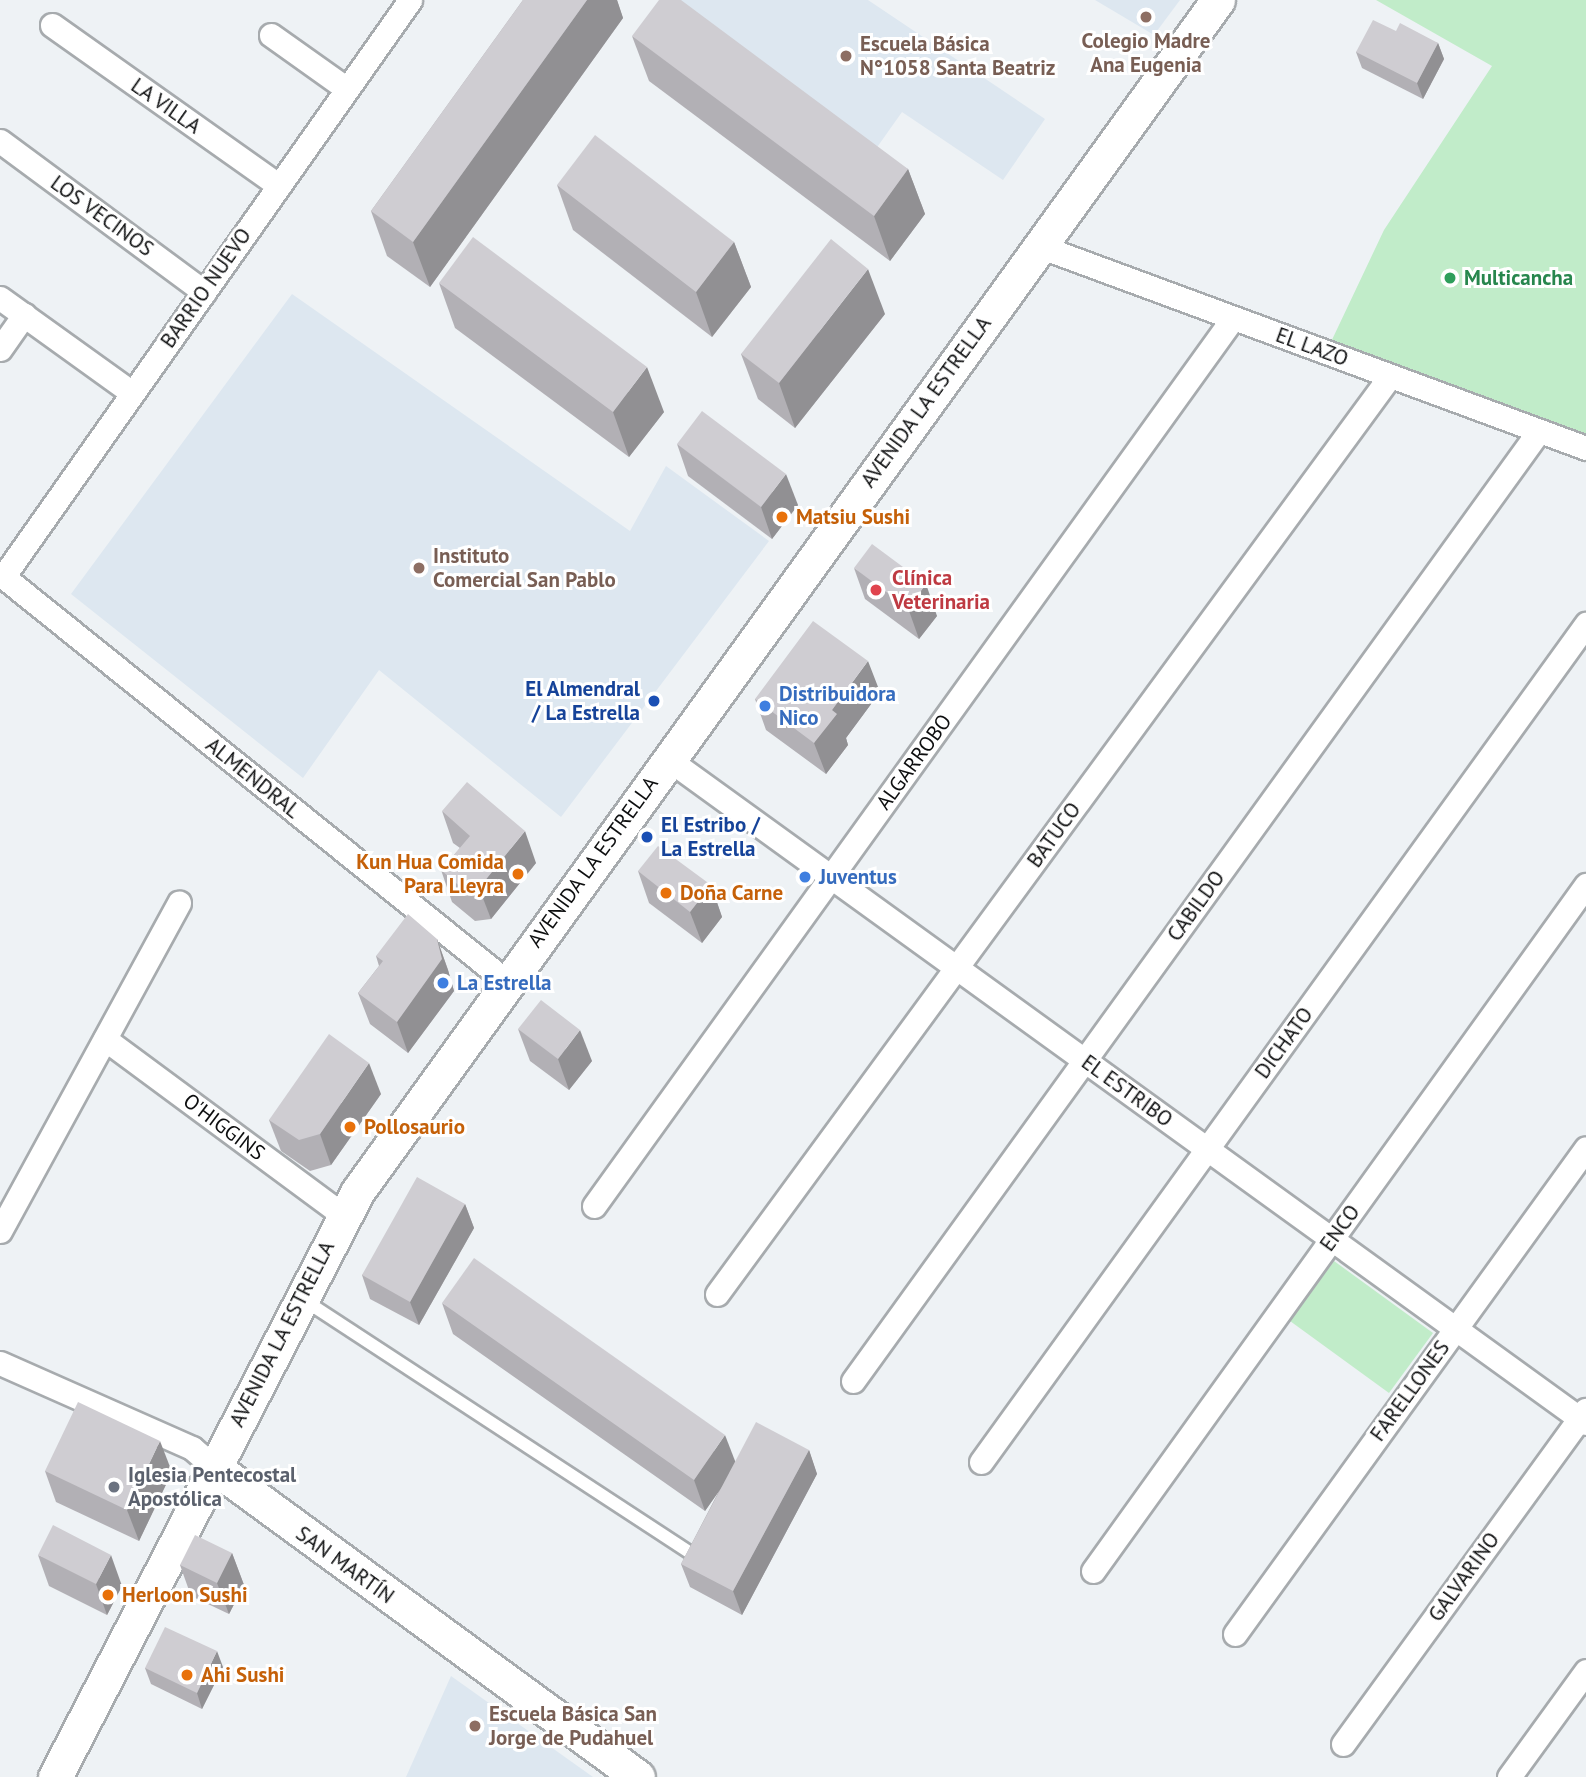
<!DOCTYPE html>
<html>
<head>
<meta charset="utf-8">
<style>
	body { margin:0 }
	#map { position:relative; width:1586px; height:1777px; overflow:hidden; background:#eef2f5; font-family:"PT Sans",sans-serif }
	div>[style] { position:absolute }
	.built>* { inset:0; background:#dde7f0 }
	.green>* { inset:0; background:#c1ecc9 }
	.roads { filter:drop-shadow(2px 0 #a7abae) drop-shadow(-2px 0 #a7abae) drop-shadow(0 2px #a7abae) drop-shadow(0 -2px #a7abae) }
	.lane>* { height:12px; margin:-6px; padding:0 6px; transform-origin:6px; border-radius:6px; background:#fff }
	.street>* { height:23px; margin:-11.5px; padding:0 11.5px; transform-origin:11.5px; border-radius:11.5px; background:#fff }
	.secondary>* { height:33px; margin:-16.5px; padding:0 16.5px; transform-origin:16.5px; border-radius:16.5px; background:#fff }
	.wall>* { inset:0; background:#b2b0b5 }
	.shaded-wall>* { inset:0; background:#919093 }
	.building>* { inset:0; background:#cfcdd2 }
	.dots>* { width:19px; height:19px; translate:-50% -50%; box-sizing:border-box; border:4px solid #fff; border-radius:50% }
	span { translate:-50% -50%; white-space:nowrap; text-align:center; line-height:1.15; -webkit-text-stroke:6px #fff; paint-order:stroke }
	.education-label { font-size:21px; color:#785e54; font-weight:700 }
	.left { translate:0 -50%; text-align:left }
	.street-label { font-size:21px; color:#0d0e0f }
	.leisure-label { font-size:21px; color:#27864d; font-weight:700 }
	.food-label { font-size:21px; color:#c56008; font-weight:700 }
	.right { translate:-100% -50%; text-align:right }
	.health-label { font-size:21px; color:#be3a42; font-weight:700 }
	.transit-label { font-size:21px; color:#164399; font-weight:700 }
	.shop-label { font-size:21px; color:#366cbe; font-weight:700 }
	.worship-label { font-size:21px; color:#5b616d; font-weight:700 }
</style>
</head>
<body>
<div id="map">
	<div class="built">
		<i style="clip-path:polygon(662px 0,868px 0,1045px 119px,1003px 180px,902px 112px,873px 153px)"></i>
		<i style="clip-path:polygon(1095px 0,1180px 0,1154px 35px)"></i>
		<i style="clip-path:polygon(292px 294px,630px 531px,666px 466px,769px 541px,561px 817px,379px 670px,303px 778px,71px 594px)"></i>
		<i style="clip-path:polygon(451px 1676px,593px 1777px,406px 1777px)"></i>
	</div>
	<div class="green">
		<i style="clip-path:polygon(1376px 0,1586px 0,1586px 435px,1330px 344px,1384px 230px,1492px 66px)"></i>
		<i style="clip-path:polygon(1334px 1261px,1433px 1333px,1389px 1393px,1290px 1321px)"></i>
	</div>
	<div class="roads">
		<div class="lane">
			<i style="left:304px;top:1300px;width:466px;rotate:33.2deg"></i>
		</div>
		<div class="street">
			<i style="left:52px;top:25px;width:278px;rotate:35.3deg"></i>
			<i style="left:271px;top:35px;width:93px;rotate:35.4deg"></i>
			<i style="left:0;top:141px;width:254px;rotate:36.5deg"></i>
			<i style="left:1039px;top:246px;width:583px;rotate:20.27deg"></i>
			<i style="left:0;top:298px;width:163px;rotate:35.7deg"></i>
			<i style="left:0;top:349px;width:42px;rotate:-54.8deg"></i>
			<i style="left:0;top:574px;width:649px;rotate:38.81deg"></i>
			<i style="left:3px;top:577px;width:706px;rotate:-54.8deg"></i>
			<i style="left:668px;top:759px;width:1133px;rotate:35.88deg"></i>
			<i style="left:105px;top:1039px;width:296px;rotate:36.5deg"></i>
			<i style="left:594px;top:1206px;width:1094px;rotate:-54.26deg"></i>
			<i style="left:0;top:1231px;width:374px;rotate:-61.4deg"></i>
			<i style="left:717px;top:1294px;width:1138px;rotate:-53.75deg"></i>
			<i style="left:0;top:1363px;width:210px;rotate:23.9deg"></i>
			<i style="left:192px;top:1448px;width:29px;rotate:41deg"></i>
			<i style="left:853px;top:1381px;width:1172px;rotate:-54.17deg"></i>
			<i style="left:981px;top:1462px;width:1034px;rotate:-54.17deg"></i>
			<i style="left:1093px;top:1571px;width:845px;rotate:-54.3deg"></i>
			<i style="left:1235px;top:1634px;width:599px;rotate:-54.16deg"></i>
			<i style="left:1343px;top:1744px;width:413px;rotate:-54deg"></i>
			<i style="left:1509px;top:1777px;width:131px;rotate:-54deg"></i>
		</div>
		<div class="secondary">
			<i style="left:214px;top:1467px;width:525px;rotate:36.17deg"></i>
			<i style="left:55px;top:1777px;width:660px;rotate:-62.66deg"></i>
			<i style="left:358px;top:1191px;width:1469px;rotate:-54.17deg"></i>
		</div>
	</div>
	<div class="wall">
		<i style="clip-path:polygon(523px 0,617px 0,623px 18px,430px 287px,387px 256px,371px 211px)"></i>
		<i style="clip-path:polygon(1396px 31px,1438px 43px,1444px 59px,1423px 99px,1362px 68px,1356px 52px)"></i>
		<i style="clip-path:polygon(632px 36px,908px 169px,925px 214px,890px 261px,649px 81px)"></i>
		<i style="clip-path:polygon(557px 185px,734px 242px,751px 287px,712px 337px,573px 230px)"></i>
		<i style="clip-path:polygon(439px 283px,664px 412px,629px 457px,455px 328px)"></i>
		<i style="clip-path:polygon(885px 314px,795px 428px,758px 399px,741px 354px)"></i>
		<i style="clip-path:polygon(677px 444px,798px 505px,772px 539px,688px 476px)"></i>
		<i style="clip-path:polygon(854px 568px,937px 616px,919px 639px,865px 599px)"></i>
		<i style="clip-path:polygon(880px 692px,846px 738px,848px 745px,826px 774px,766px 730px,755px 699px)"></i>
		<i style="clip-path:polygon(442px 811px,536px 863px,491px 919px,475px 921px,452px 902px,441px 870px,460px 848px,453px 843px)"></i>
		<i style="clip-path:polygon(638px 871px,711px 885px,722px 917px,702px 943px,649px 903px)"></i>
		<i style="clip-path:polygon(437px 939px,448px 970px,454px 991px,408px 1053px,370px 1024px,358px 993px,379px 966px,376px 956px)"></i>
		<i style="clip-path:polygon(518px 1029px,592px 1061px,569px 1090px,530px 1061px)"></i>
		<i style="clip-path:polygon(381px 1094px,331px 1165px,310px 1171px,281px 1151px,269px 1120px)"></i>
		<i style="clip-path:polygon(465px 1204px,474px 1228px,419px 1325px,370px 1299px,362px 1275px)"></i>
		<i style="clip-path:polygon(442px 1303px,735px 1462px,809px 1450px,817px 1474px,742px 1615px,690px 1587px,681px 1564px,720px 1489px,705px 1511px,453px 1334px)"></i>
		<i style="clip-path:polygon(45px 1471px,172px 1472px,139px 1541px,56px 1502px)"></i>
		<i style="clip-path:polygon(232px 1553px,244px 1585px,229px 1614px,191px 1596px,180px 1565px)"></i>
		<i style="clip-path:polygon(38px 1555px,122px 1586px,107px 1615px,49px 1586px)"></i>
		<i style="clip-path:polygon(223px 1667px,202px 1709px,151px 1684px,145px 1668px)"></i>
	</div>
	<div class="shaded-wall">
		<i style="clip-path:polygon(587px 0,617px 0,623px 18px,430px 287px,413px 242px)"></i>
		<i style="clip-path:polygon(1438px 43px,1444px 59px,1423px 99px,1417px 83px)"></i>
		<i style="clip-path:polygon(908px 169px,925px 214px,890px 261px,874px 216px)"></i>
		<i style="clip-path:polygon(734px 242px,751px 287px,712px 337px,696px 292px)"></i>
		<i style="clip-path:polygon(868px 269px,885px 314px,795px 428px,779px 383px)"></i>
		<i style="clip-path:polygon(647px 367px,664px 412px,629px 457px,613px 412px)"></i>
		<i style="clip-path:polygon(786px 474px,798px 505px,772px 539px,761px 507px)"></i>
		<i style="clip-path:polygon(926px 584px,937px 616px,919px 639px,908px 608px)"></i>
		<i style="clip-path:polygon(868px 661px,880px 692px,846px 738px,848px 745px,826px 774px,814px 743px,832px 710px)"></i>
		<i style="clip-path:polygon(525px 831px,536px 863px,491px 919px,479px 888px)"></i>
		<i style="clip-path:polygon(711px 885px,722px 917px,702px 943px,690px 912px)"></i>
		<i style="clip-path:polygon(437px 939px,448px 970px,454px 991px,408px 1053px,397px 1022px)"></i>
		<i style="clip-path:polygon(580px 1030px,592px 1061px,569px 1090px,558px 1059px)"></i>
		<i style="clip-path:polygon(369px 1063px,381px 1094px,331px 1165px,320px 1134px)"></i>
		<i style="clip-path:polygon(465px 1204px,474px 1228px,419px 1325px,410px 1302px)"></i>
		<i style="clip-path:polygon(725px 1435px,737px 1466px,705px 1511px,694px 1480px)"></i>
		<i style="clip-path:polygon(160px 1441px,172px 1472px,139px 1541px,127px 1510px)"></i>
		<i style="clip-path:polygon(809px 1450px,817px 1474px,742px 1615px,733px 1591px)"></i>
		<i style="clip-path:polygon(232px 1553px,244px 1585px,229px 1614px,217px 1583px)"></i>
		<i style="clip-path:polygon(111px 1555px,122px 1586px,107px 1615px,96px 1584px)"></i>
		<i style="clip-path:polygon(217px 1651px,223px 1667px,202px 1709px,197px 1693px)"></i>
	</div>
	<div class="building">
		<i style="clip-path:polygon(523px 0,587px 0,413px 242px,371px 211px)"></i>
		<i style="clip-path:polygon(659px 0,681px 0,908px 169px,874px 216px,632px 36px)"></i>
		<i style="clip-path:polygon(1373px 20px,1396px 31px,1400px 23px,1438px 43px,1417px 83px,1356px 52px)"></i>
		<i style="clip-path:polygon(595px 135px,734px 242px,696px 292px,557px 185px)"></i>
		<i style="clip-path:polygon(473px 237px,647px 367px,613px 412px,439px 283px)"></i>
		<i style="clip-path:polygon(831px 239px,868px 269px,779px 383px,741px 354px)"></i>
		<i style="clip-path:polygon(702px 411px,786px 474px,761px 507px,677px 444px)"></i>
		<i style="clip-path:polygon(872px 544px,926px 584px,908px 608px,854px 568px)"></i>
		<i style="clip-path:polygon(813px 621px,868px 661px,832px 710px,837px 714px,814px 743px,755px 699px)"></i>
		<i style="clip-path:polygon(467px 782px,525px 831px,479px 888px,464px 890px,441px 870px,470px 836px,442px 811px)"></i>
		<i style="clip-path:polygon(658px 846px,711px 885px,690px 912px,638px 871px)"></i>
		<i style="clip-path:polygon(408px 914px,437px 939px,442px 959px,397px 1022px,358px 993px,383px 961px,376px 956px)"></i>
		<i style="clip-path:polygon(541px 1000px,580px 1030px,558px 1059px,518px 1029px)"></i>
		<i style="clip-path:polygon(329px 1034px,369px 1063px,320px 1134px,299px 1140px,269px 1120px)"></i>
		<i style="clip-path:polygon(417px 1177px,465px 1204px,410px 1302px,362px 1275px)"></i>
		<i style="clip-path:polygon(474px 1258px,725px 1435px,694px 1480px,442px 1303px)"></i>
		<i style="clip-path:polygon(78px 1402px,160px 1441px,127px 1510px,45px 1471px)"></i>
		<i style="clip-path:polygon(756px 1422px,809px 1450px,733px 1591px,681px 1564px)"></i>
		<i style="clip-path:polygon(53px 1525px,111px 1555px,96px 1584px,38px 1555px)"></i>
		<i style="clip-path:polygon(195px 1535px,232px 1553px,217px 1583px,180px 1565px)"></i>
		<i style="clip-path:polygon(165px 1627px,217px 1651px,197px 1693px,145px 1668px)"></i>
	</div>
	<div class="dots">
		<i style="left:1146px;top:17px;background:#8d6e63"></i>
		<i style="left:846px;top:56px;background:#8d6e63"></i>
		<i style="left:1450px;top:278px;background:#2e9e5b"></i>
		<i style="left:782px;top:517px;background:#e8710a"></i>
		<i style="left:419px;top:568px;background:#8d6e63"></i>
		<i style="left:876px;top:590px;background:#e0444e"></i>
		<i style="left:654px;top:701px;background:#1a4fb4"></i>
		<i style="left:765px;top:706px;background:#3f7fe0"></i>
		<i style="left:647px;top:837px;background:#1a4fb4"></i>
		<i style="left:518px;top:874px;background:#e8710a"></i>
		<i style="left:805px;top:877px;background:#3f7fe0"></i>
		<i style="left:666px;top:893px;background:#e8710a"></i>
		<i style="left:443px;top:983px;background:#3f7fe0"></i>
		<i style="left:350px;top:1127px;background:#e8710a"></i>
		<i style="left:114px;top:1487px;background:#6b7280"></i>
		<i style="left:108px;top:1595px;background:#e8710a"></i>
		<i style="left:187px;top:1675px;background:#e8710a"></i>
		<i style="left:475px;top:1726px;background:#8d6e63"></i>
	</div>
	<div class="education-label">
		<span style="left:1146px;top:53px">Colegio Madre<br>Ana Eugenia</span>
		<span class="left" style="left:860px;top:56px">Escuela Básica<br>N°1058 Santa Beatriz</span>
		<span class="left" style="left:433px;top:568px">Instituto<br>Comercial San Pablo</span>
		<span class="left" style="left:489px;top:1726px">Escuela Básica San<br>Jorge de Pudahuel</span>
	</div>
	<div class="street-label">
		<span style="left:166px;top:106px;rotate:35deg">LA VILLA</span>
		<span style="left:102px;top:216px;rotate:36deg">LOS VECINOS</span>
		<span style="left:206px;top:288px;rotate:-55deg">BARRIO NUEVO</span>
		<span style="left:1312px;top:347px;rotate:20deg">EL LAZO</span>
		<span style="left:926px;top:402px;rotate:-54deg">AVENIDA LA ESTRELLA</span>
		<span style="left:914px;top:762px;rotate:-54deg">ALGARROBO</span>
		<span style="left:253px;top:778px;rotate:39deg">ALMENDRAL</span>
		<span style="left:1054px;top:835px;rotate:-54deg">BATUCO</span>
		<span style="left:593px;top:862px;rotate:-54deg">AVENIDA LA ESTRELLA</span>
		<span style="left:1196px;top:906px;rotate:-54deg">CABILDO</span>
		<span style="left:1284px;top:1043px;rotate:-54deg">DICHATO</span>
		<span style="left:1127px;top:1091px;rotate:36deg">EL ESTRIBO</span>
		<span style="left:224px;top:1127px;rotate:37deg">O'HIGGINS</span>
		<span style="left:1340px;top:1228px;rotate:-54deg">ENCO</span>
		<span style="left:282px;top:1334px;rotate:-63deg">AVENIDA LA ESTRELLA</span>
		<span style="left:1410px;top:1391px;rotate:-54deg">FARELLONES</span>
		<span style="left:345px;top:1565px;rotate:36deg">SAN MARTÍN</span>
		<span style="left:1464px;top:1577px;rotate:-54deg">GALVARINO</span>
	</div>
	<div class="leisure-label">
		<span class="left" style="left:1464px;top:278px">Multicancha</span>
	</div>
	<div class="food-label">
		<span class="left" style="left:796px;top:517px">Matsiu Sushi</span>
		<span class="right" style="left:504px;top:874px">Kun Hua Comida<br>Para Lleyra</span>
		<span class="left" style="left:680px;top:893px">Doña Carne</span>
		<span class="left" style="left:364px;top:1127px">Pollosaurio</span>
		<span class="left" style="left:122px;top:1595px">Herloon Sushi</span>
		<span class="left" style="left:201px;top:1675px">Ahi Sushi</span>
	</div>
	<div class="health-label">
		<span class="left" style="left:892px;top:590px">Clínica<br>Veterinaria</span>
	</div>
	<div class="transit-label">
		<span class="right" style="left:640px;top:701px">El Almendral<br>/ La Estrella</span>
		<span class="left" style="left:661px;top:837px">El Estribo /<br>La Estrella</span>
	</div>
	<div class="shop-label">
		<span class="left" style="left:779px;top:706px">Distribuidora<br>Nico</span>
		<span class="left" style="left:819px;top:877px">Juventus</span>
		<span class="left" style="left:457px;top:983px">La Estrella</span>
	</div>
	<div class="worship-label">
		<span class="left" style="left:128px;top:1487px">Iglesia Pentecostal<br>Apostólica</span>
	</div>
</div>
</body>
</html>
